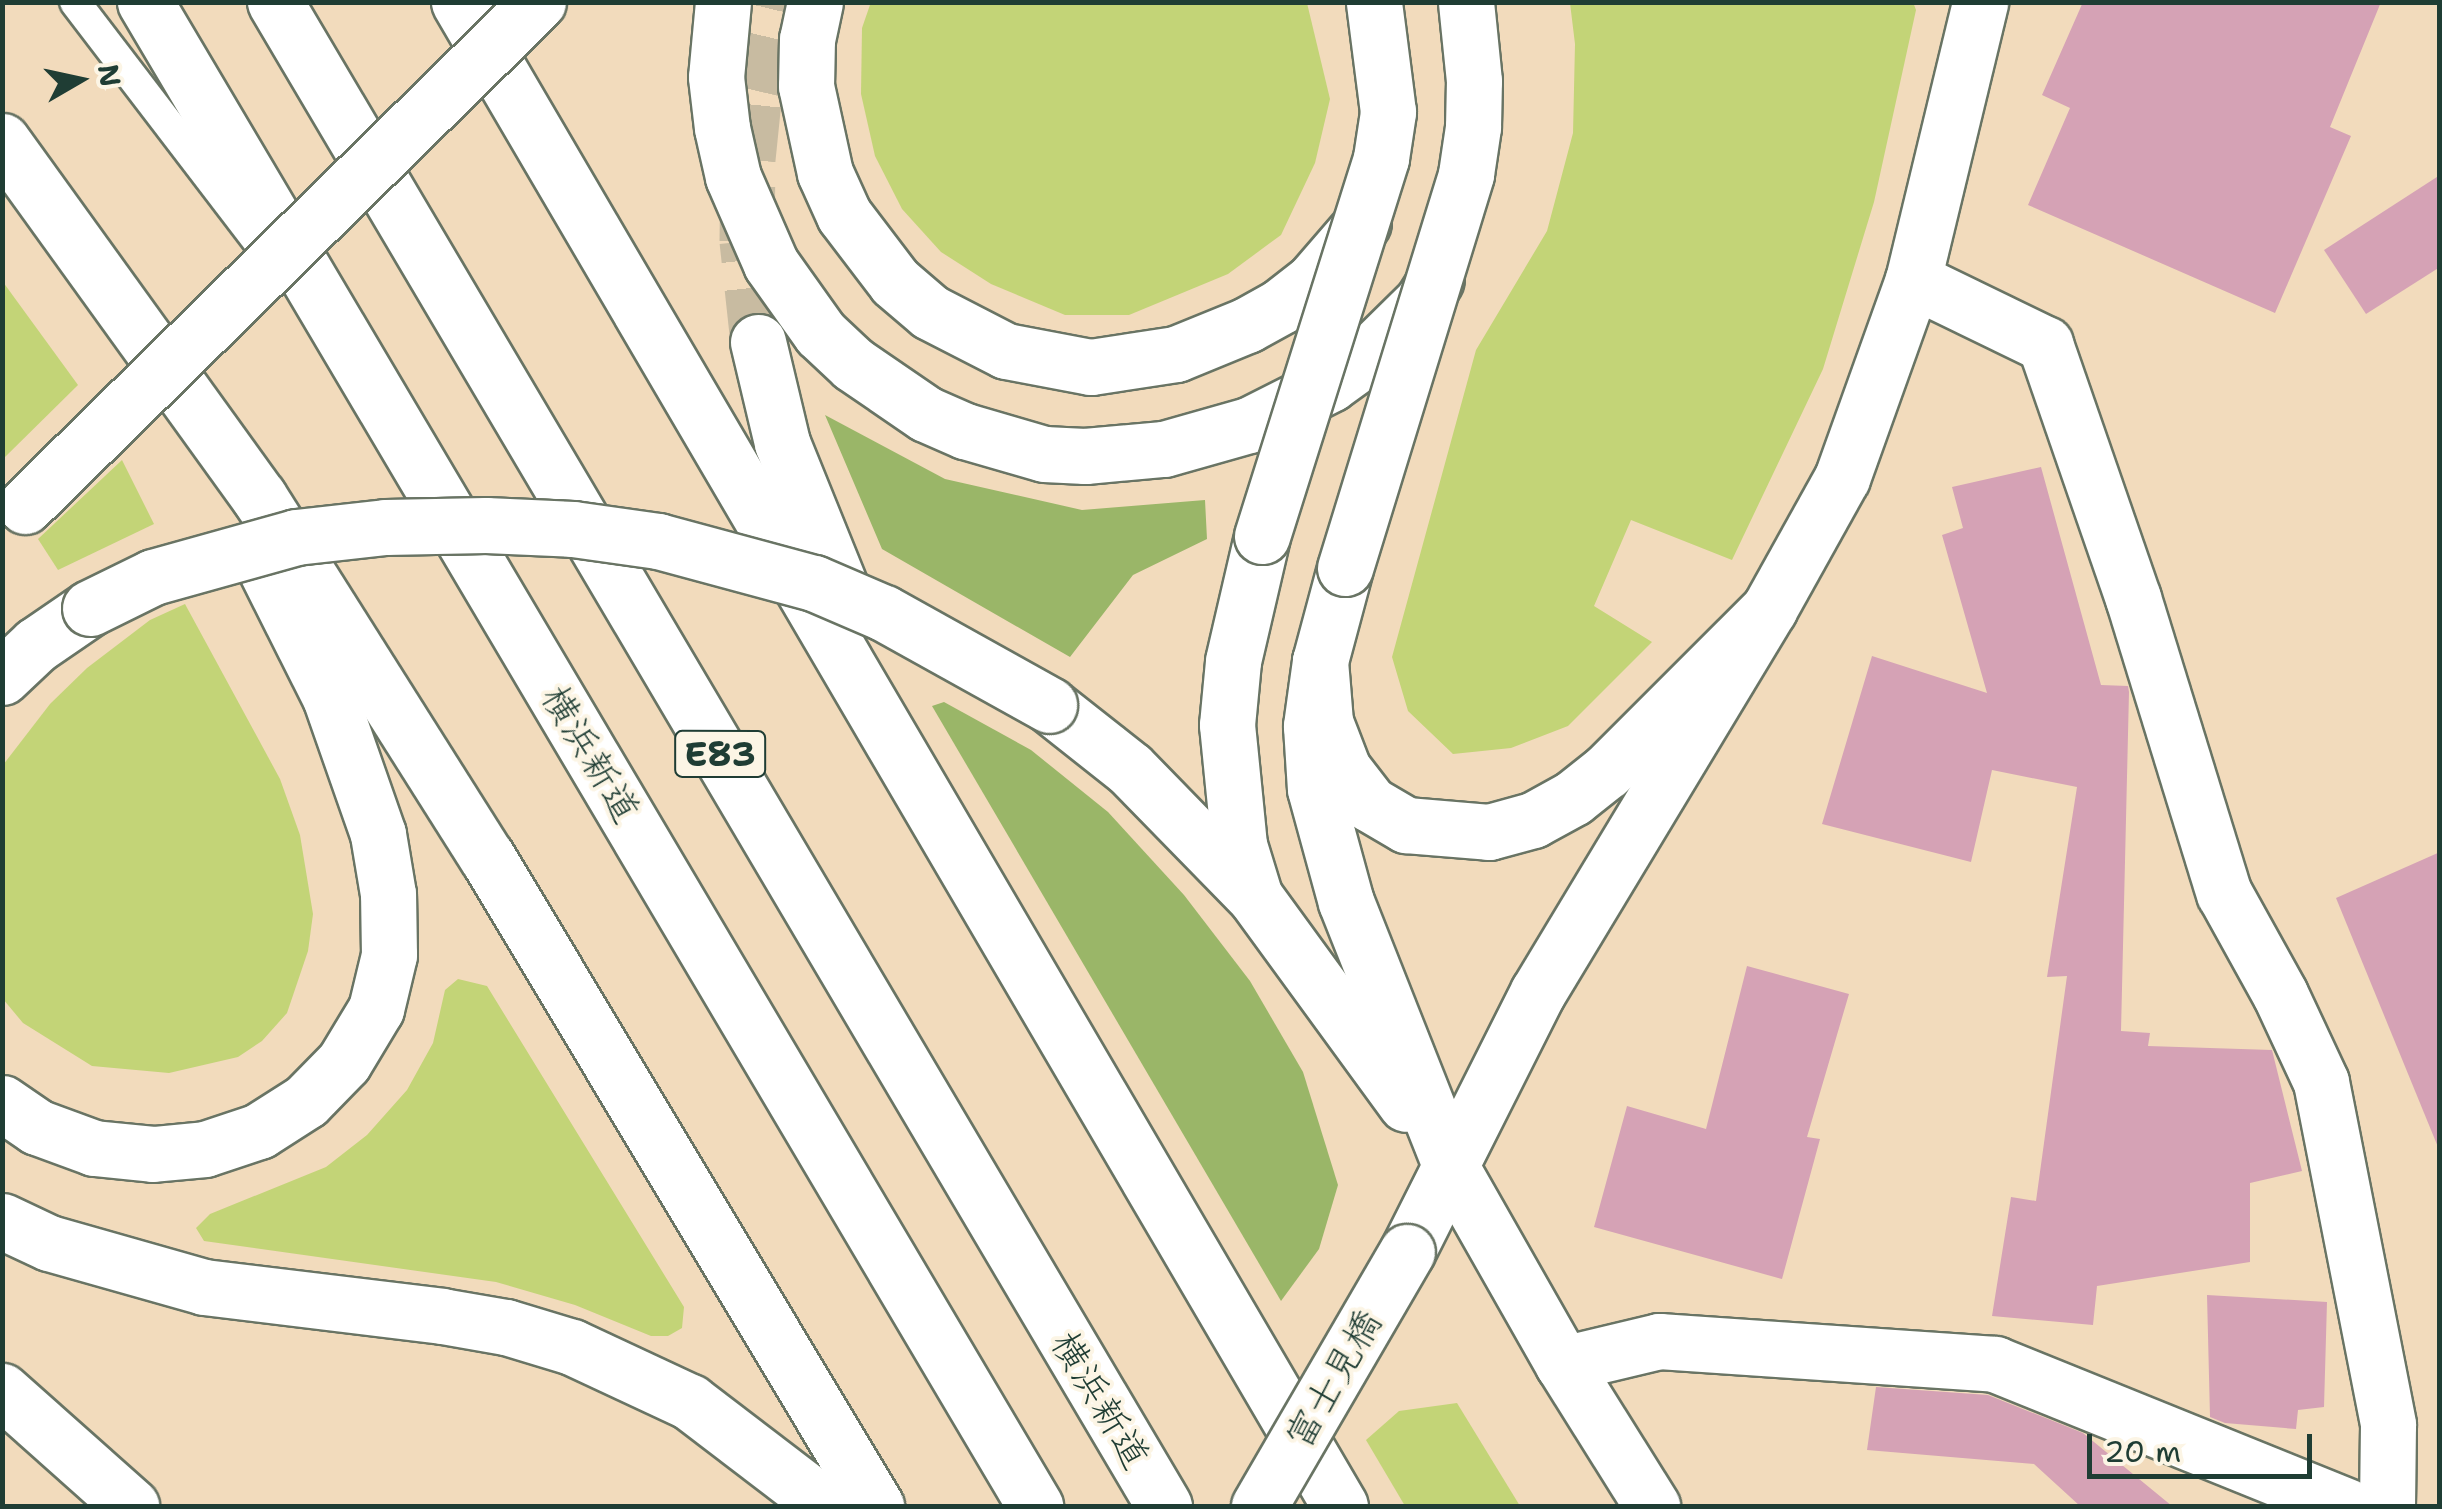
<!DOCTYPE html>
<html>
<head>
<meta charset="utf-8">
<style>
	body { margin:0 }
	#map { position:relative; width:2442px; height:1509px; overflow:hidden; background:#f2dbbc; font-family:"Shantell Sans","Klee One",sans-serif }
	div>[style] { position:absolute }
	.green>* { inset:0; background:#c3d477 }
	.forest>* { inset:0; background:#9ab668 }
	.building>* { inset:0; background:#d5a2b5 }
	.highway-tunnel>* { height:55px; margin-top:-27.5px; transform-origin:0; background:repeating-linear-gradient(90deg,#c8bba1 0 55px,transparent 0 83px) }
	.roads { filter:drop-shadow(2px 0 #697464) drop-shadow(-2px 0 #697464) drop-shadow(0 2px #697464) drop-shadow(0 -2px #697464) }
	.lane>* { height:30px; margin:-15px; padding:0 15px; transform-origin:15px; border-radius:15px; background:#fff }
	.street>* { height:55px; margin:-27.5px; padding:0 27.5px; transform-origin:27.5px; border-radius:27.5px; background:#fff }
	.secondary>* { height:55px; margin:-27.5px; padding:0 27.5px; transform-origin:27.5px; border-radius:27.5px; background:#fff }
	.highway>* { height:55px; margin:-27.5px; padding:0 27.5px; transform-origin:27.5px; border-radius:27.5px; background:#fff }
	.bridges { filter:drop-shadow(2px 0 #697464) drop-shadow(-2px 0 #697464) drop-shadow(0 2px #697464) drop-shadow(0 -2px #697464) }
	.secondary-bridge>* { height:55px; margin:-27.5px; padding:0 27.5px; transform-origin:27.5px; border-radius:27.5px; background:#fff }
	.highway-bridge>* { height:55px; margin:-27.5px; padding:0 27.5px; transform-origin:27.5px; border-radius:27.5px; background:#fff }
	span { translate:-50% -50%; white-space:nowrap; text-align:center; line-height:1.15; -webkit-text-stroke:8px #fcf5e5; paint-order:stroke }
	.shield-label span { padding:2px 8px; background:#fcf5e5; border:2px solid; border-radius:8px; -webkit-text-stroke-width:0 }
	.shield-label { font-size:35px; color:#1f3d34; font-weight:700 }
	.street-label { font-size:38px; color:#1f3d34 }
	.frame { position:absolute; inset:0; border:5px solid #1f3d34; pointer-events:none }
	.north { position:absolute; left:30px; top:30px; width:100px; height:100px; -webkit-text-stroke:8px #fcf5e5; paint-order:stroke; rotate:81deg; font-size:28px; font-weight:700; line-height:40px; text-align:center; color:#1f3d34 }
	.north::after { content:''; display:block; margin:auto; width:35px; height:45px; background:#1f3d34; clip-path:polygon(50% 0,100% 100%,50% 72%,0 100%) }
	.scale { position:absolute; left:2087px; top:1434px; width:225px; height:45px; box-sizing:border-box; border:5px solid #1f3d34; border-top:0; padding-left:12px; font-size:30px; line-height:35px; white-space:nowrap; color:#1f3d34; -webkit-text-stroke:8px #fcf5e5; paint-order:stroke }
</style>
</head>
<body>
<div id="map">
	<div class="green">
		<i style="clip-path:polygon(871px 2px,1307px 3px,1330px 99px,1315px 163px,1281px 235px,1228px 274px,1129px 315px,1065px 315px,991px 284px,941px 252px,902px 209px,875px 156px,861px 94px,862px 28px)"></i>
		<i style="clip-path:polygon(1570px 3px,1913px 2px,1916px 10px,1874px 202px,1823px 369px,1732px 560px,1631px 520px,1594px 606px,1652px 642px,1568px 726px,1511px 748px,1453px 754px,1408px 711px,1392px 657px,1476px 350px,1547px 231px,1573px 133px,1575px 44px)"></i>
		<i style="clip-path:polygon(3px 282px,78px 385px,3px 459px,2px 459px)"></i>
		<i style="clip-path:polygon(122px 460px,154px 524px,58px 570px,38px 539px)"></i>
		<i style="clip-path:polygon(185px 604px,280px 779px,300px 835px,313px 914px,308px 951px,287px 1013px,262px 1041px,238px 1057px,169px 1073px,92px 1066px,23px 1023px,3px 999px,3px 765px,50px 704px,87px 668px,150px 620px)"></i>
		<i style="clip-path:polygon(458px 979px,487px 986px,684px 1307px,682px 1328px,668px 1336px,651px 1336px,575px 1305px,496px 1282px,204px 1241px,196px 1228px,210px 1214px,326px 1167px,367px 1135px,407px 1090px,433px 1043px,445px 990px)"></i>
		<i style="clip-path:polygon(1457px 1403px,1520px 1506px,1405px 1506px,1366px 1440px,1399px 1411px)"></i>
	</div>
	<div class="forest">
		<i style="clip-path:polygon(825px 415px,945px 479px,1082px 510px,1205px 500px,1207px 539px,1133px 575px,1070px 657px,882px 549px)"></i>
		<i style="clip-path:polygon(944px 702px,1031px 750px,1108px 812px,1184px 895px,1250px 981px,1303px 1072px,1338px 1185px,1319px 1249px,1281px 1301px,932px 706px)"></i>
	</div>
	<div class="building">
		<i style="clip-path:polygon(2083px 2px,2381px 2px,2330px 127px,2351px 136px,2275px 313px,2028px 205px,2070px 108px,2042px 95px)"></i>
		<i style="clip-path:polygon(2440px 175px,2440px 267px,2366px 314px,2324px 250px)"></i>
		<i style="clip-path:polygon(2041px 467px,2101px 685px,2128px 686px,2129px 692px,2121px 1031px,2150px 1033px,2148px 1046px,2272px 1050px,2302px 1171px,2250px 1183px,2250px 1262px,2097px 1286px,2093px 1325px,1992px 1316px,2011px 1197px,2036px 1201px,2067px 976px,2047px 977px,2077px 787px,1992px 770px,1971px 862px,1822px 824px,1872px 656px,1987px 693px,1942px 535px,1963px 528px,1952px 487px)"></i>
		<i style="clip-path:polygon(2440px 852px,2440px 1147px,2438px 1147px,2336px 898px)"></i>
		<i style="clip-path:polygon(1747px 966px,1849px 994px,1807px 1137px,1820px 1139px,1782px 1279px,1594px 1227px,1627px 1106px,1706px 1129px)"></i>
		<i style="clip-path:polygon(2207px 1295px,2327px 1302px,2324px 1407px,2298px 1410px,2296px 1429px,2225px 1423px,2210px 1417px)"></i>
		<i style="clip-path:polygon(1876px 1387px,1988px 1395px,2083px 1433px,2172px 1506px,2080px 1506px,2034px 1464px,1867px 1450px)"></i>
	</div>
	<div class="highway-tunnel">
		<i style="left:758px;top:342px;width:102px;rotate:-96.2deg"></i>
		<i style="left:747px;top:241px;width:82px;rotate:-89.3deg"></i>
		<i style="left:748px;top:159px;width:69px;rotate:-84.2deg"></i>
		<i style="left:755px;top:90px;width:90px;rotate:-76.6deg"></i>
	</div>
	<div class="roads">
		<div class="lane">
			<i style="left:75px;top:2px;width:311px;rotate:52.6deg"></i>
		</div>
		<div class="street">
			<i style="left:1913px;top:280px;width:147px;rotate:25.9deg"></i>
			<i style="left:2045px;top:344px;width:269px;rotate:70.9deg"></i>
			<i style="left:2133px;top:598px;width:309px;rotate:72.9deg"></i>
			<i style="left:2224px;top:893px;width:115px;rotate:61deg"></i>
			<i style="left:2280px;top:994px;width:97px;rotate:65deg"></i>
			<i style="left:2321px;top:1082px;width:349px;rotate:78.9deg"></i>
			<i style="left:2388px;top:1425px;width:81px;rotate:90.7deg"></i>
			<i style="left:1563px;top:1364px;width:99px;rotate:-13.5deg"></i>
			<i style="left:1659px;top:1341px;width:337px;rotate:3.9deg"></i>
			<i style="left:1995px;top:1364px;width:380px;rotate:22deg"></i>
			<i style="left:2px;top:1391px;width:173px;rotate:41.7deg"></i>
		</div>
		<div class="secondary">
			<i style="left:1451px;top:1167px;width:227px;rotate:60.4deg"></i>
			<i style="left:1563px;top:1364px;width:168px;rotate:57.9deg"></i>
			<i style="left:1407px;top:1252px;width:291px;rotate:-63.3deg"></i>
			<i style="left:1538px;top:992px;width:447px;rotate:-58.9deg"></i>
			<i style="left:1769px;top:609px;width:150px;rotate:-60.9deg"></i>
			<i style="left:1842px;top:478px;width:210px;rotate:-70.3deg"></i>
			<i style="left:1913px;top:280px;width:286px;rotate:-76.4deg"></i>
		</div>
		<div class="highway">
			<i style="left:145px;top:2px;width:1748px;rotate:59.38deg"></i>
			<i style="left:275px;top:2px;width:1747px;rotate:59.41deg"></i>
			<i style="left:459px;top:2px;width:1743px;rotate:59.64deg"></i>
			<i style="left:723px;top:2px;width:75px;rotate:95.3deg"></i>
			<i style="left:716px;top:77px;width:51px;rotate:83.3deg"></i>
			<i style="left:722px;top:128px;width:50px;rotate:77.3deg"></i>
			<i style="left:733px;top:177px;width:95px;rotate:66.4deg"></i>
			<i style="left:771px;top:264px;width:85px;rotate:54.6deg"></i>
			<i style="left:820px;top:333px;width:45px;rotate:43.2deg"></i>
			<i style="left:853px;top:364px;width:88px;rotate:34.4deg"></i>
			<i style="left:926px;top:414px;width:43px;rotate:23.6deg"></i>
			<i style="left:965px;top:431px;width:82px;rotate:16.2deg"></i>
			<i style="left:1044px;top:454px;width:41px;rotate:2.8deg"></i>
			<i style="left:1085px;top:456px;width:79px;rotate:-5.1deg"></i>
			<i style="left:1164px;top:449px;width:88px;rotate:-15.8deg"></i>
			<i style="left:1249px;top:425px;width:91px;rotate:-26.8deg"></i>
			<i style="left:1330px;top:384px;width:41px;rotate:-36deg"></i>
			<i style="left:1363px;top:360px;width:83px;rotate:-44.5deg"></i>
			<i style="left:1422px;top:302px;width:26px;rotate:-58deg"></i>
			<i style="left:815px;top:2px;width:38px;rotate:102deg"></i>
			<i style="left:807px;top:39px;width:47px;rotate:91.2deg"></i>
			<i style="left:806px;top:86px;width:89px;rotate:77.7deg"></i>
			<i style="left:825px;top:173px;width:46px;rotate:65.7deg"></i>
			<i style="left:844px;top:215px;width:84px;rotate:52.7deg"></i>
			<i style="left:895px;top:282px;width:46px;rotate:40.6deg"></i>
			<i style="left:930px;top:312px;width:85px;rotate:27.2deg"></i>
			<i style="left:1006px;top:351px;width:86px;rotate:10.7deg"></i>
			<i style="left:1091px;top:367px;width:86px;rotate:-8.7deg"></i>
			<i style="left:1176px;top:354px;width:77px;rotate:-22.2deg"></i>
			<i style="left:1247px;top:325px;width:39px;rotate:-29deg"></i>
			<i style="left:1281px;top:306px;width:39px;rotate:-38deg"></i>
			<i style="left:1312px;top:282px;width:78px;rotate:-49.2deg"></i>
			<i style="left:2px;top:141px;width:439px;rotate:54.2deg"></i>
			<i style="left:259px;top:497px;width:426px;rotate:57.7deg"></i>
			<i style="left:487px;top:857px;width:757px;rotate:59.06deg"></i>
			<i style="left:758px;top:342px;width:104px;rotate:76.6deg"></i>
			<i style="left:782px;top:443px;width:163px;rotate:68deg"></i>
			<i style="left:1345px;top:568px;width:96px;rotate:105deg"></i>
			<i style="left:1320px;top:661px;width:66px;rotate:97.9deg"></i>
			<i style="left:1311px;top:726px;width:63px;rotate:86.4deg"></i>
			<i style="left:1315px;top:789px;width:117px;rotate:74.7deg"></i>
			<i style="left:1346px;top:902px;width:285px;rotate:68.4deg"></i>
			<i style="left:1320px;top:661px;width:61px;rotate:85.3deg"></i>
			<i style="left:1325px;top:722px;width:50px;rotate:69deg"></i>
			<i style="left:1343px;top:769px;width:44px;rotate:52.4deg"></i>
			<i style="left:1370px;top:804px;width:42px;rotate:30.3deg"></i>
			<i style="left:1406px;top:825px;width:83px;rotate:4.8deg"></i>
			<i style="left:1489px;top:832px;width:46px;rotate:-15.3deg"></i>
			<i style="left:1533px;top:820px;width:46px;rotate:-28.8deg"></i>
			<i style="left:1573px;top:798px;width:43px;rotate:-38.5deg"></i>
			<i style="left:1607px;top:771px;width:229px;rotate:-45deg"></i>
			<i style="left:2px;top:677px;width:47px;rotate:-43.3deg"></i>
			<i style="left:36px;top:645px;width:65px;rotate:-34.4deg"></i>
			<i style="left:1049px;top:705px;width:103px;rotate:38.3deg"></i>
			<i style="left:1130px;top:769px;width:179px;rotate:45.7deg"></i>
			<i style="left:1255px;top:897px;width:256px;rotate:53.9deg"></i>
			<i style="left:1254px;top:894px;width:51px;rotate:-107deg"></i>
			<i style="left:1239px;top:845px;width:121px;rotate:-95.7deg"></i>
			<i style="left:1227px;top:725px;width:64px;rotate:-84.6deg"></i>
			<i style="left:1233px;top:661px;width:128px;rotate:-76.9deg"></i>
			<i style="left:2px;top:1103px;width:42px;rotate:34.4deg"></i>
			<i style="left:37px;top:1127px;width:61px;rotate:20.2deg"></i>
			<i style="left:94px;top:1148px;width:59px;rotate:5.8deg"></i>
			<i style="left:153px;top:1154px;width:52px;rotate:-5.5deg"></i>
			<i style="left:205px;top:1149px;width:57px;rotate:-18.4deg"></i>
			<i style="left:259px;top:1131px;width:56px;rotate:-32.6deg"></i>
			<i style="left:306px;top:1101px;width:54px;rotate:-45.7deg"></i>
			<i style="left:344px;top:1062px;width:62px;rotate:-58.9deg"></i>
			<i style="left:376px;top:1009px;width:56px;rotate:-76.5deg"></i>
			<i style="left:389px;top:955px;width:61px;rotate:-90.9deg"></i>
			<i style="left:388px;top:894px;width:61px;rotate:-99.5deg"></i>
			<i style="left:378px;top:834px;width:145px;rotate:-109.3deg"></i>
			<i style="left:330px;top:697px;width:160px;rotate:-116.7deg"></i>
			<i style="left:2px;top:1221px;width:52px;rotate:25.1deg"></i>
			<i style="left:49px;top:1243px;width:161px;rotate:15.8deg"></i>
			<i style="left:204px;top:1287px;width:240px;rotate:6.9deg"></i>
			<i style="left:442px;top:1316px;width:65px;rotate:9.8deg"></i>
			<i style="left:506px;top:1327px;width:69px;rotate:16.9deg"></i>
			<i style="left:572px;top:1347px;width:130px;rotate:25deg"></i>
			<i style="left:690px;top:1402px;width:171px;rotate:37.4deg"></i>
		</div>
	</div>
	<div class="bridges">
		<div class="secondary-bridge">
			<i style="left:1259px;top:1506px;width:294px;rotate:-59.8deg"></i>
		</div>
		<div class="highway-bridge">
			<i style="left:25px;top:506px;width:719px;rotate:-44.49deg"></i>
			<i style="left:1262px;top:536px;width:396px;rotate:-72.5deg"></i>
			<i style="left:1381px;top:158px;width:47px;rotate:-81.3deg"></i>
			<i style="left:1388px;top:112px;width:111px;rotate:-97.3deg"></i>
			<i style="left:1345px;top:568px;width:412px;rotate:-72.9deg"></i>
			<i style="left:1466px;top:174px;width:48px;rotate:-81.5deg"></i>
			<i style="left:1473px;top:127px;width:46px;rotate:-88.8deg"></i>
			<i style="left:1474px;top:81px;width:79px;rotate:-95.8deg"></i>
			<i style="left:90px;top:608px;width:70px;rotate:-26.2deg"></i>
			<i style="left:153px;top:577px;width:148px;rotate:-15.6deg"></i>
			<i style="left:296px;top:537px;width:90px;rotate:-6.4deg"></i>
			<i style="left:385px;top:527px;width:101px;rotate:-1.1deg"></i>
			<i style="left:486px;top:525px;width:87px;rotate:2.6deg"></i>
			<i style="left:573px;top:529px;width:86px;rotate:8deg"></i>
			<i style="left:658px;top:541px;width:162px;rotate:15.1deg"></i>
			<i style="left:814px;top:583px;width:76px;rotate:23.2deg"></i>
			<i style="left:884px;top:613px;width:189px;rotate:29.1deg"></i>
		</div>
	</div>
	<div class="shield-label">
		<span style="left:720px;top:754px">E83</span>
	</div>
	<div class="street-label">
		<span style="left:591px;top:754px;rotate:59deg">横浜新道</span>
		<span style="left:1333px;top:1379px;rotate:-60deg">富士見橋</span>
		<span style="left:1101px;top:1400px;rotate:59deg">横浜新道</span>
	</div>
	<div class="frame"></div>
	<div class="north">N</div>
	<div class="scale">20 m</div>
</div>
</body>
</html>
